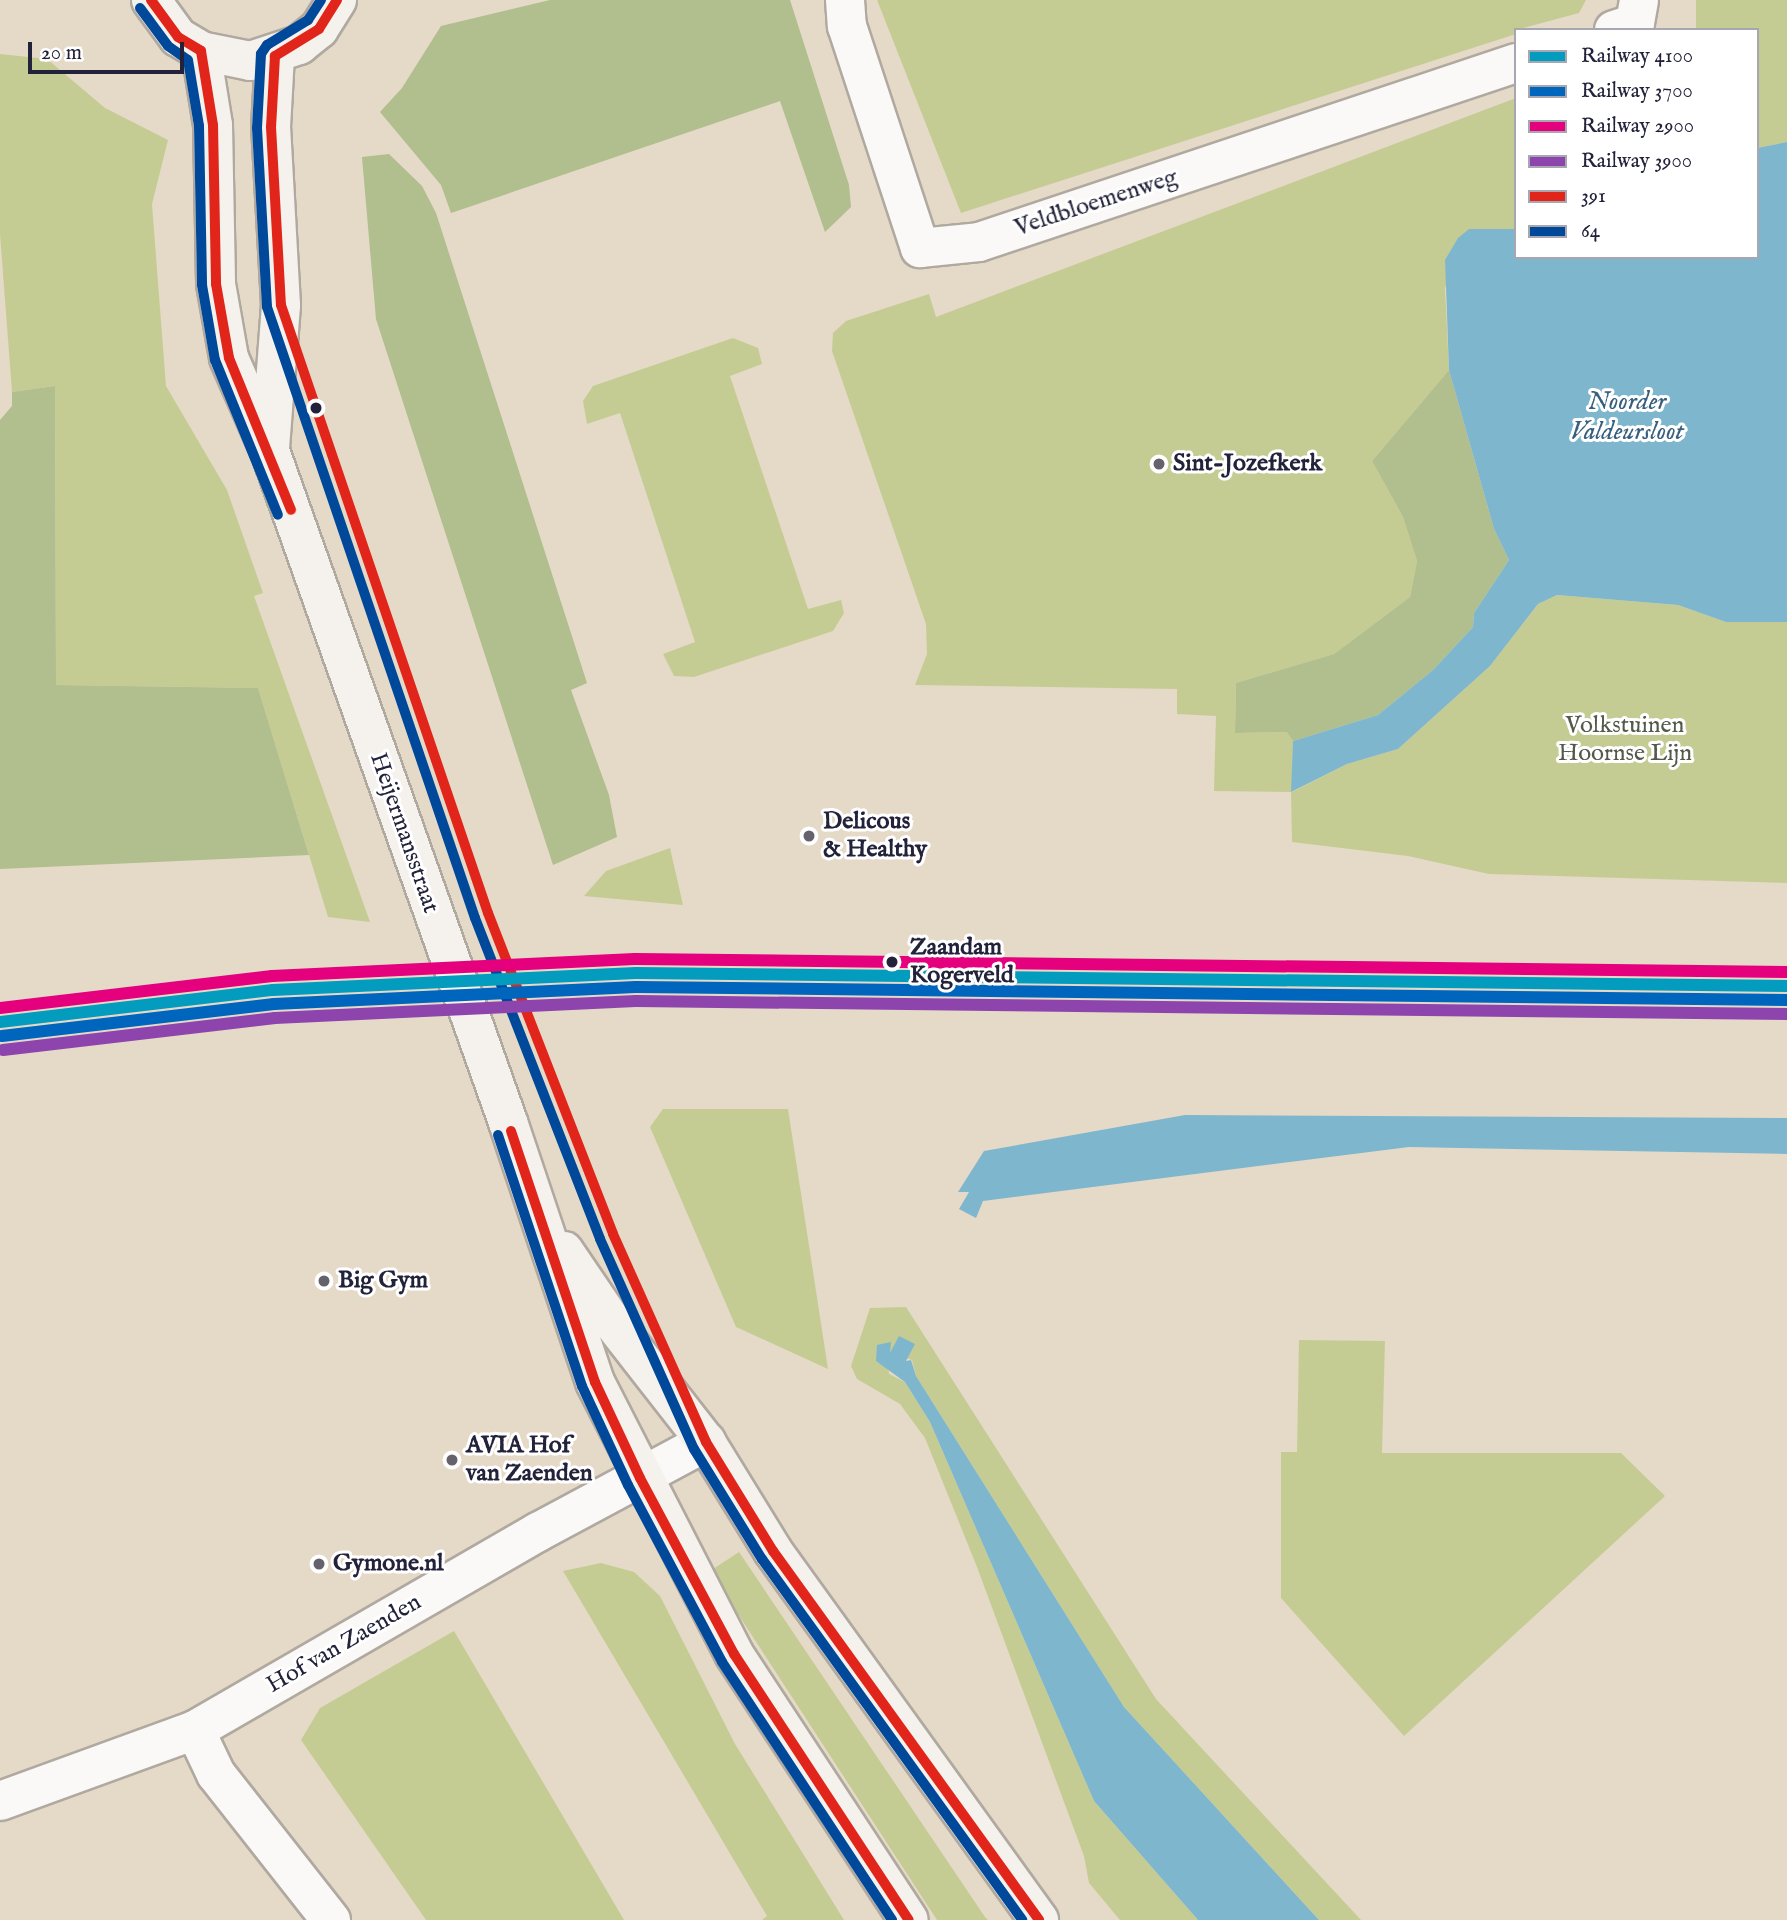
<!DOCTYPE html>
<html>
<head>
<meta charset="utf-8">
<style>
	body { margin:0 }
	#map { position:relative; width:1787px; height:1920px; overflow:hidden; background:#e5d9c8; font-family:"IM FELL English",serif }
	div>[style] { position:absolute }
	.green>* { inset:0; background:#c5cc93 }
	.forest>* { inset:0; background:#b1be8d }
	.water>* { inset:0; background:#7eb7cd }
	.roads { filter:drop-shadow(2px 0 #b0a9a0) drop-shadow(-2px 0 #b0a9a0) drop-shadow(0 2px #b0a9a0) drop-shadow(0 -2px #b0a9a0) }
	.street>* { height:38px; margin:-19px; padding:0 19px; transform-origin:19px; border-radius:19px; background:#fbf9f7 }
	.secondary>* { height:38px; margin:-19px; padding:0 19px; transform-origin:19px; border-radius:19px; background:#f5f1ec }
	.bus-1>* { height:10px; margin:-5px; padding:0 5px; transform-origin:5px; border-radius:5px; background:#e1251b }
	.bus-2>* { height:10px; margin:-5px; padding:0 5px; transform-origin:5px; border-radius:5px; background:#004899 }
	.rail-1>* { height:12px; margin:-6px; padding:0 6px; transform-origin:6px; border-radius:6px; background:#039cbf }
	.rail-2>* { height:12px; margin:-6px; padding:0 6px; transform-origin:6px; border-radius:6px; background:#0065bd }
	.rail-3>* { height:12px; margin:-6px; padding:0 6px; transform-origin:6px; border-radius:6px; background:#e5007d }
	.rail-4>* { height:12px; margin:-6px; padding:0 6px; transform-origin:6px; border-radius:6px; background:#8e44ad }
	.dots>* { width:19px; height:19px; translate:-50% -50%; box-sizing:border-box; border:4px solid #fff; border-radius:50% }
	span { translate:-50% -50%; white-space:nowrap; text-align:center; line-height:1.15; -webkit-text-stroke:6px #fff; paint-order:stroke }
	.street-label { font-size:24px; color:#22223b }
	.poi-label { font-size:24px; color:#22223b; font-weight:700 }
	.left { translate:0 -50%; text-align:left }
	.park-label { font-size:24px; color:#525a4a }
	.stop-label { font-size:24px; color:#22223b; font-weight:700 }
	.water-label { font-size:26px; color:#385f7e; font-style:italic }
	.legend { position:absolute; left:1514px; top:28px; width:245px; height:231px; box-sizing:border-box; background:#fff; border:2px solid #a7a7b1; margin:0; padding:9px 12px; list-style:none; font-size:21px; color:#22223b }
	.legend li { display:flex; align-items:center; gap:14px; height:35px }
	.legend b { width:35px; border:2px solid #a7a7b1 }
	.scale { position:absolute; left:28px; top:42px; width:156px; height:32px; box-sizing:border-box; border:4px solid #22223b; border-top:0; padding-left:9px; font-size:21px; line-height:24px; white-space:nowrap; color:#22223b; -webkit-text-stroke:5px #fff; paint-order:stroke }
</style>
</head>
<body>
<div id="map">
	<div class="green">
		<i style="clip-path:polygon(877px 0,1586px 0,1579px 13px,1516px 30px,1516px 34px,961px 213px)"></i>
		<i style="clip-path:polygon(1696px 0,1787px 0,1787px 142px,1757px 148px,1757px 30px,1696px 30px)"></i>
		<i style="clip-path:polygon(0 54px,47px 59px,105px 108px,168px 140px,152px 204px,166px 386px,227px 490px,263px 593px,254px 596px,370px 922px,328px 917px,258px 688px,56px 685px,55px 386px,12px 392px,0 234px)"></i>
		<i style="clip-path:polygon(1516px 98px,1516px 229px,1469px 229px,1445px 288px,1449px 370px,1372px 461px,1403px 517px,1417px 561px,1410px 597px,1334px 654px,1236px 683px,1235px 733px,1288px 732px,1293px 741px,1292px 792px,1347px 764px,1398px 749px,1490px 666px,1538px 604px,1557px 595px,1678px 605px,1726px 622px,1787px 622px,1787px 883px,1489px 874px,1408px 856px,1292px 842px,1291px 792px,1214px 791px,1216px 716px,1177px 714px,1177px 689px,915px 685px,927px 654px,926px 624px,832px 351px,833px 333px,846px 321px,929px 294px,936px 317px)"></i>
		<i style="clip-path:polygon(733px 338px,758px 348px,762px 364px,730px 376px,808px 609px,841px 600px,844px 613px,833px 631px,694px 677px,674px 676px,663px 654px,695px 642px,620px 413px,587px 424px,583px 401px,593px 386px)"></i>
		<i style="clip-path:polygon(670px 848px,683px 905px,584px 896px,606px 871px)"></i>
		<i style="clip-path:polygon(663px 1109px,788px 1109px,828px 1369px,736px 1327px,650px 1127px)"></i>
		<i style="clip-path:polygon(906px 1307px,1156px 1699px,1361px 1920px,1319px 1920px,1124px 1707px,916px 1376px,912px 1360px,887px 1352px,886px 1341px,889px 1374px,905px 1382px,930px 1422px,1094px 1801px,1198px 1920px,1120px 1920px,1089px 1883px,1084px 1856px,977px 1567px,925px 1438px,900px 1404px,857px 1379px,851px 1366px,870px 1308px)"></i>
		<i style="clip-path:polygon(1299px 1340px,1385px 1341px,1382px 1453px,1621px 1453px,1665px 1496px,1404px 1736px,1281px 1598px,1281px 1452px,1297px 1452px)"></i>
		<i style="clip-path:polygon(739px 1552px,985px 1917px,988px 1920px,937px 1920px,710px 1571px)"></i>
		<i style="clip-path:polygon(601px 1563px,634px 1572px,660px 1596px,735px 1744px,844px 1920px,762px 1920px,767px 1916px,563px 1571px)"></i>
		<i style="clip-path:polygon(454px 1631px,624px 1920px,426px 1920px,301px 1740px,320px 1708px)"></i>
	</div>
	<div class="forest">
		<i style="clip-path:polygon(550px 0,790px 0,849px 185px,851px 207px,825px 232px,780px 101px,451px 213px,441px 185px,380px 112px,402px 88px,441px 26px)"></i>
		<i style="clip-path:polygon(389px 154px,422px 186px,436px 213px,587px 683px,571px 690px,609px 795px,617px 837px,553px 865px,376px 319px,362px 157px)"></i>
		<i style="clip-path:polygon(1449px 370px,1494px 529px,1509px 560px,1474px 613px,1473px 627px,1433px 670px,1378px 715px,1293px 741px,1287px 732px,1235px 733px,1236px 683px,1334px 654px,1410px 597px,1417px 561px,1403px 517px,1372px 461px)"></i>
		<i style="clip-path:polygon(55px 386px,56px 685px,258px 688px,309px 855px,0 869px,0 420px,12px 406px,12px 392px)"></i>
	</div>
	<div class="water">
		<i style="clip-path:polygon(1787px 142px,1787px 622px,1726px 622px,1678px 605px,1557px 595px,1538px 604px,1490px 666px,1398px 749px,1347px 764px,1291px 792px,1293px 741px,1378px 715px,1433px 670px,1473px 627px,1474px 613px,1509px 560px,1494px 529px,1449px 370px,1445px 260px,1458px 238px,1469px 229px,1516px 229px,1516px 257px,1757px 257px,1757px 148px)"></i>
		<i style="clip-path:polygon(1185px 1115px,1787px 1118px,1787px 1154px,1409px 1147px,983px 1201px,976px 1218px,959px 1209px,969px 1192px,958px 1192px,984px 1151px)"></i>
		<i style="clip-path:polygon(899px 1336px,915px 1344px,906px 1361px,911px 1360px,916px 1376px,1124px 1707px,1319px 1920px,1198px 1920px,1094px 1801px,930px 1422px,905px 1382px,876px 1361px,877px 1345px,891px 1342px,890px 1353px)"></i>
	</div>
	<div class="roads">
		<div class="street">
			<i style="left:845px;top:0;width:26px;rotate:86deg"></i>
			<i style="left:847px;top:26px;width:234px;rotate:71.8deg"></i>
			<i style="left:920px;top:248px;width:59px;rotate:-5.8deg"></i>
			<i style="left:979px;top:242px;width:566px;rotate:-18.43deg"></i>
			<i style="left:1614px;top:30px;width:22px;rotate:-18deg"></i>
			<i style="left:1635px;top:23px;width:23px;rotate:-80deg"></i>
			<i style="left:195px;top:1730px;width:49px;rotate:64.5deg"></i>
			<i style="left:216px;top:1774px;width:186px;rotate:51.8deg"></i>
			<i style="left:0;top:1801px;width:208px;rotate:-20deg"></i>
			<i style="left:195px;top:1730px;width:396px;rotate:-30deg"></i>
			<i style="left:538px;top:1532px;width:191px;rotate:-28.2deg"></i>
		</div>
		<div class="secondary">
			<i style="left:151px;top:0;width:46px;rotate:53.9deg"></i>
			<i style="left:178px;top:37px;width:27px;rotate:31deg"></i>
			<i style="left:201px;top:51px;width:50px;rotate:11.5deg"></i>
			<i style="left:250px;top:61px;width:52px;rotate:-18.1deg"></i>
			<i style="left:299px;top:45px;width:26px;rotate:-39deg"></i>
			<i style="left:319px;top:29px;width:34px;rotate:-58deg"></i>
			<i style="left:201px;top:51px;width:75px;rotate:80.8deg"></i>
			<i style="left:213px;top:125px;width:159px;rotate:88.9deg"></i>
			<i style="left:216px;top:284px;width:75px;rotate:80deg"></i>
			<i style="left:229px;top:358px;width:102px;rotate:66.2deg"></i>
			<i style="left:270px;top:451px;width:712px;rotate:70.47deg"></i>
			<i style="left:508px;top:1122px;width:274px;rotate:71.5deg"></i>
			<i style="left:595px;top:1382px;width:305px;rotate:62.9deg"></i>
			<i style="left:734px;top:1654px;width:318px;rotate:56.7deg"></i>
			<i style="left:270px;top:448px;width:143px;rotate:-85.6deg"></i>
			<i style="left:281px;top:305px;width:178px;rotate:-93.2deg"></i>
			<i style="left:271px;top:127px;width:71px;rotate:-86.8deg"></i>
			<i style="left:564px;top:1251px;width:87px;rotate:55.8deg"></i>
			<i style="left:613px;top:1323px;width:151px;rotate:52deg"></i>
			<i style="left:706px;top:1442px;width:128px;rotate:58.4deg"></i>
			<i style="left:773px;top:1551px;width:455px;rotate:54.2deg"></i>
		</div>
	</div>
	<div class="bus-1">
		<i style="left:151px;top:0;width:46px;rotate:53.9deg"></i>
		<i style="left:178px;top:37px;width:27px;rotate:31deg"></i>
		<i style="left:201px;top:51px;width:75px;rotate:80.8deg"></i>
		<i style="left:213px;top:125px;width:159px;rotate:88.9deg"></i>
		<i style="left:216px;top:284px;width:75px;rotate:80deg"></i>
		<i style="left:229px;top:358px;width:164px;rotate:67.8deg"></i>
		<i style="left:337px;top:0;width:34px;rotate:122deg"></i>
		<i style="left:319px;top:29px;width:52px;rotate:148.5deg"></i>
		<i style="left:275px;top:56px;width:71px;rotate:93.2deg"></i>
		<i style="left:271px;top:127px;width:178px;rotate:86.8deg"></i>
		<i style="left:281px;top:305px;width:642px;rotate:71.2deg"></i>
		<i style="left:488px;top:913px;width:344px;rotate:68.7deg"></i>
		<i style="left:613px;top:1234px;width:228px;rotate:65.9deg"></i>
		<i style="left:706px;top:1442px;width:128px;rotate:58.4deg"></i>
		<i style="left:773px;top:1551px;width:455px;rotate:54.2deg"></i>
		<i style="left:511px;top:1131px;width:265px;rotate:71.5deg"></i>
		<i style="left:595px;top:1382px;width:106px;rotate:64.9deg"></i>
		<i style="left:640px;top:1478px;width:200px;rotate:61.9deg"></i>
		<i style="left:734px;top:1654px;width:318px;rotate:56.7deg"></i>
	</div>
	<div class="bus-2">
		<i style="left:321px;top:0;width:24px;rotate:123deg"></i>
		<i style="left:308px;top:20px;width:48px;rotate:148.6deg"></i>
		<i style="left:267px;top:45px;width:11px;rotate:124deg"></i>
		<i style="left:261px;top:54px;width:74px;rotate:93.1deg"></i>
		<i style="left:257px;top:128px;width:179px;rotate:86.8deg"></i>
		<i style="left:267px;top:307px;width:645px;rotate:71.2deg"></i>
		<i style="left:475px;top:918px;width:344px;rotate:68.7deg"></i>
		<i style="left:600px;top:1239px;width:230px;rotate:65.9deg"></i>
		<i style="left:694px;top:1449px;width:129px;rotate:58.3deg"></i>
		<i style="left:762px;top:1559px;width:445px;rotate:54.2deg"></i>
		<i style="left:140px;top:8px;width:47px;rotate:53.6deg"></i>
		<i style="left:168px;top:46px;width:24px;rotate:35deg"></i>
		<i style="left:188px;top:60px;width:67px;rotate:80.5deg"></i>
		<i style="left:199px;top:126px;width:159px;rotate:88.9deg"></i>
		<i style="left:202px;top:285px;width:76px;rotate:80.2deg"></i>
		<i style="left:215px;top:360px;width:167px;rotate:67.9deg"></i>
		<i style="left:498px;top:1135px;width:265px;rotate:71.5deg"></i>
		<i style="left:582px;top:1386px;width:109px;rotate:65.1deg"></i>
		<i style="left:628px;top:1485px;width:200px;rotate:62deg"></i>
		<i style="left:722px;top:1662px;width:309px;rotate:56.6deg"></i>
	</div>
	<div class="rail-1">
		<i style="left:0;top:1022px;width:275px;rotate:-6.7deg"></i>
		<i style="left:273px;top:990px;width:363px;rotate:-2.7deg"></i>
		<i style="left:636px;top:973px;width:1151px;rotate:0.65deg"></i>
	</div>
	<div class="rail-2">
		<i style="left:2px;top:1036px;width:274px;rotate:-6.7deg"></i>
		<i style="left:274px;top:1004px;width:362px;rotate:-2.7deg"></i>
		<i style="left:636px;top:987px;width:1151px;rotate:0.65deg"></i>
	</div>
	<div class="rail-3">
		<i style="left:0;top:1008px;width:274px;rotate:-6.7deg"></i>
		<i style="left:272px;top:976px;width:363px;rotate:-2.7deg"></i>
		<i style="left:635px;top:959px;width:1152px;rotate:0.65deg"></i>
	</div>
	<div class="rail-4">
		<i style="left:3px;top:1050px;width:274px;rotate:-6.7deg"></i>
		<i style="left:275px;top:1018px;width:361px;rotate:-2.7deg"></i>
		<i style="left:636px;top:1001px;width:1151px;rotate:0.65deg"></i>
	</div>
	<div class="dots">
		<i style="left:316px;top:408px;background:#22223b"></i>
		<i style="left:1159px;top:464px;background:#66626c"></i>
		<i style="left:809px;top:836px;background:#66626c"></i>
		<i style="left:892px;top:962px;background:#22223b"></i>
		<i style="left:324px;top:1281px;background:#66626c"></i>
		<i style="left:452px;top:1460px;background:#66626c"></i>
		<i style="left:319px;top:1564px;background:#66626c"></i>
	</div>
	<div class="street-label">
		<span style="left:1096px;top:203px;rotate:-18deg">Veldbloemenweg</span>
		<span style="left:404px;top:833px;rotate:71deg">Heijermansstraat</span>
		<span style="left:344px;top:1644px;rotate:-30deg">Hof van Zaenden</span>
	</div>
	<div class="poi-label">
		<span class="left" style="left:1173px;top:464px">Sint-Jozefkerk</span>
		<span class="left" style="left:823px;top:836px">Delicous<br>&amp; Healthy</span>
		<span class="left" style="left:338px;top:1281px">Big Gym</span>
		<span class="left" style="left:466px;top:1460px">AVIA Hof<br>van Zaenden</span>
		<span class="left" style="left:333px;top:1564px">Gymone.nl</span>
	</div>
	<div class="park-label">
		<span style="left:1625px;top:740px">Volkstuinen<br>Hoornse Lijn</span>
	</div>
	<div class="stop-label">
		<span class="left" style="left:910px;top:962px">Zaandam<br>Kogerveld</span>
	</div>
	<div class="water-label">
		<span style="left:1627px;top:417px">Noorder<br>Valdeursloot</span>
	</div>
	<ul class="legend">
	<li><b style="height:9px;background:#039cbf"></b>Railway 4100</li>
	<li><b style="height:9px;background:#0065bd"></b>Railway 3700</li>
	<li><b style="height:9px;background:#e5007d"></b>Railway 2900</li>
	<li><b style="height:9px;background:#8e44ad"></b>Railway 3900</li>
	<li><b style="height:9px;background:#e1251b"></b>391</li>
	<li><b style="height:9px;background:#004899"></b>64</li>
	</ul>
	<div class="scale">20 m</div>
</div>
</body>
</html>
